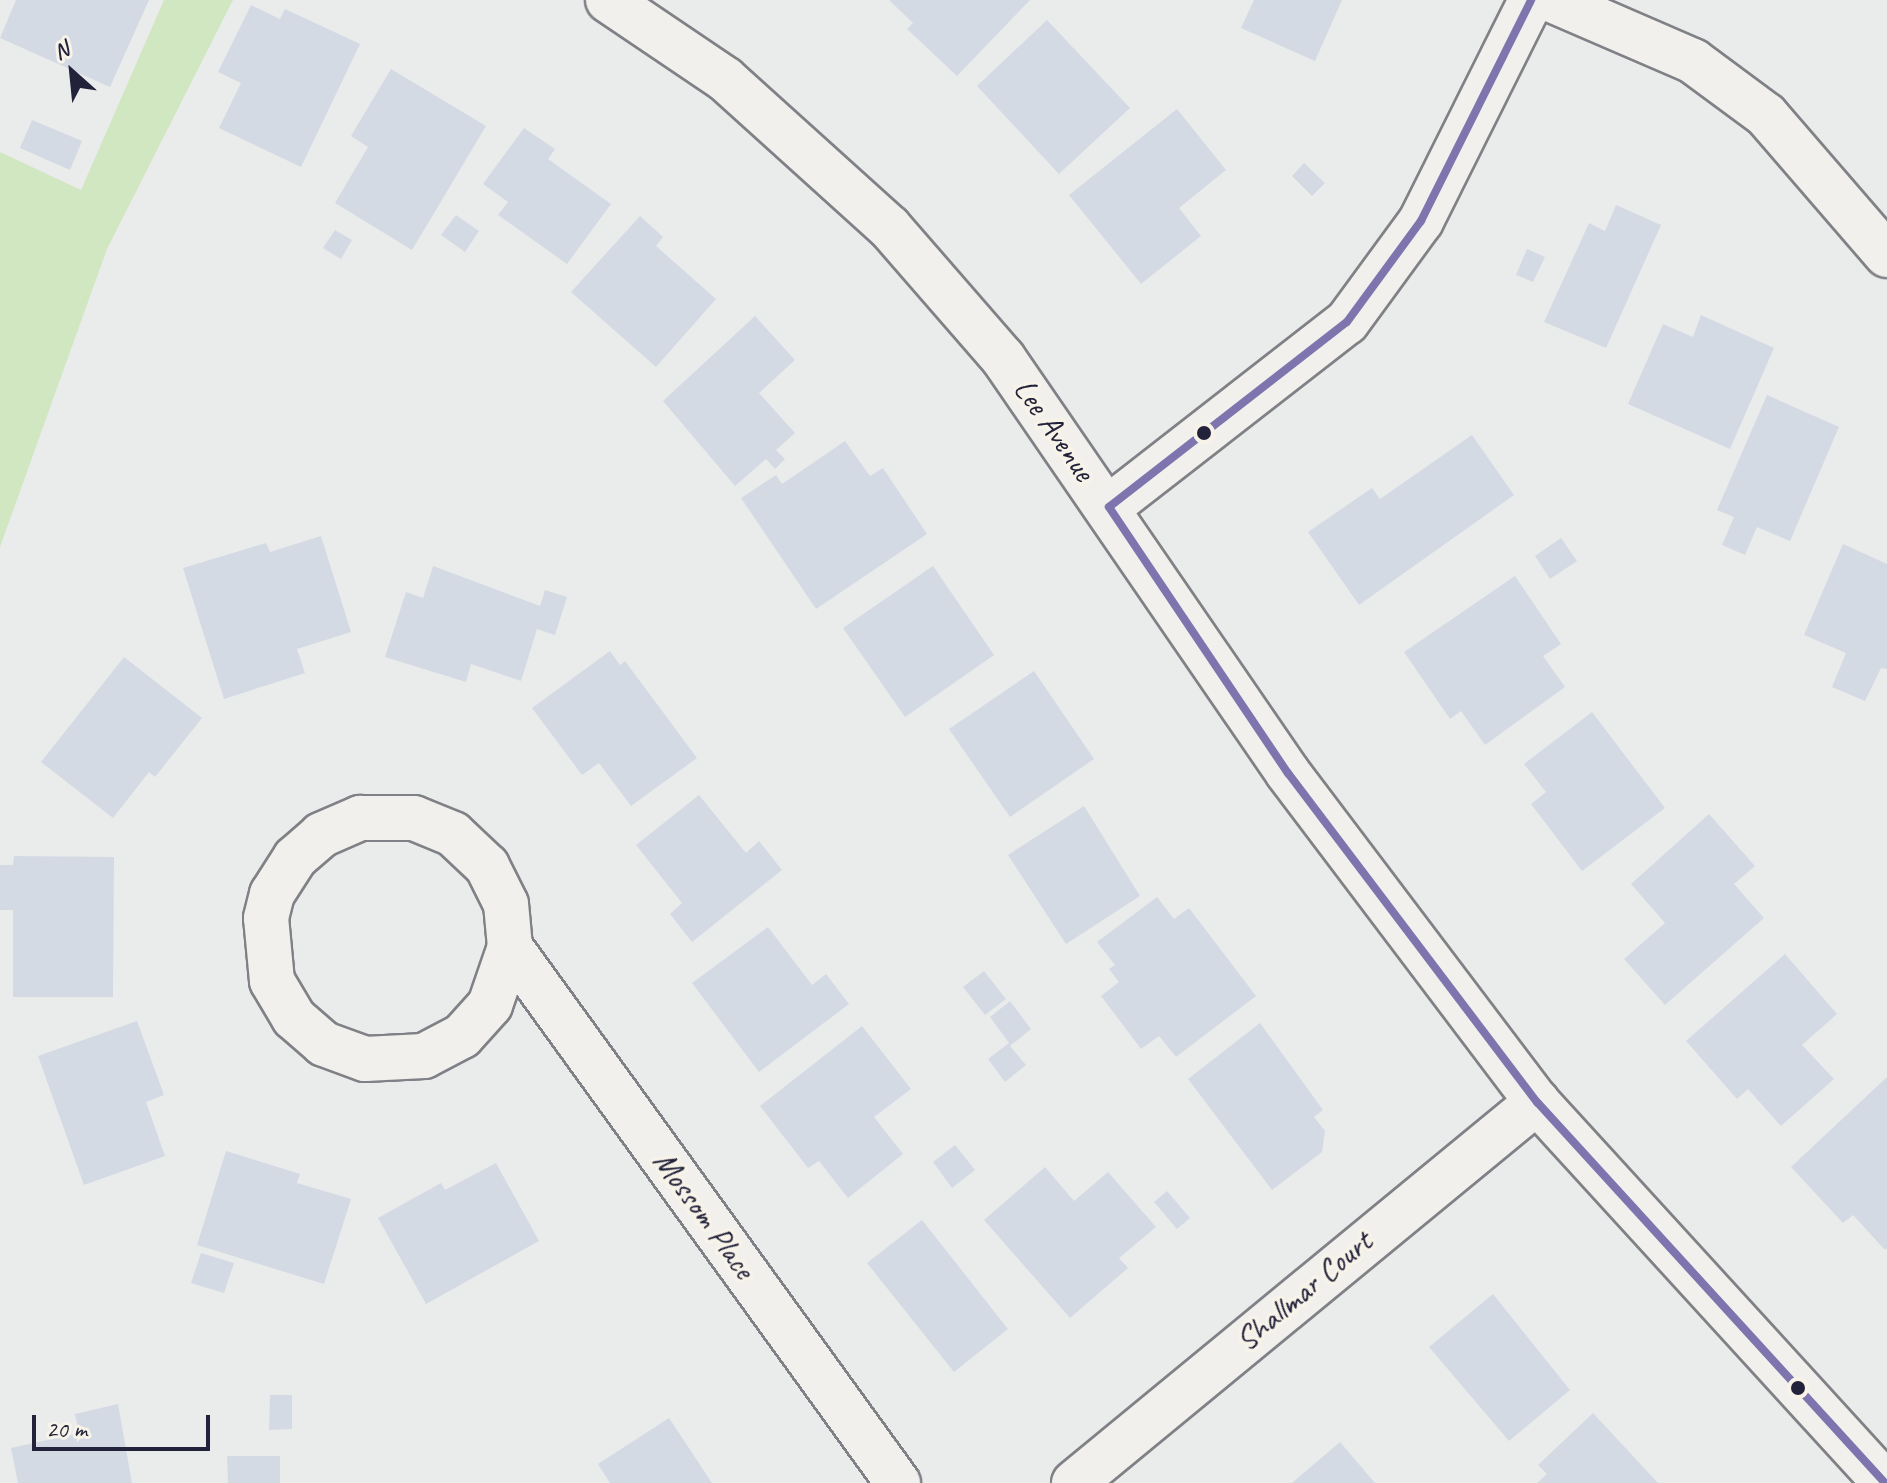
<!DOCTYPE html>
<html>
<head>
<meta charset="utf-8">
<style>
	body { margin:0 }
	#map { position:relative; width:1887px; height:1483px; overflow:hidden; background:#eaebeb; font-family:Caveat,sans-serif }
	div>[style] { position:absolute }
	.green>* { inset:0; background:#d1e7c2 }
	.building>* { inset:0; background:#d4dae4 }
	.roads { filter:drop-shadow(2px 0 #808186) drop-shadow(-2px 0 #808186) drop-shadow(0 2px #808186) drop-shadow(0 -2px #808186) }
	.minor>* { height:44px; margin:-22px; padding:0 22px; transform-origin:22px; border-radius:22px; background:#f1f0ed }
	.bus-1>* { height:8px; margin:-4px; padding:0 4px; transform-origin:4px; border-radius:4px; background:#7e74ae }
	.dots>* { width:22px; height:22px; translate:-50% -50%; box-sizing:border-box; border:4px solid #f7f3e8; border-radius:50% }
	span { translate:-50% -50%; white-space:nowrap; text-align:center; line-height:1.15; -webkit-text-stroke:7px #f7f3e8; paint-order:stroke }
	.street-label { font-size:32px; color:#22223b }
	.north { position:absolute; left:32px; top:32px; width:80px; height:80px; -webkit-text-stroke:6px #f7f3e8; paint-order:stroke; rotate:333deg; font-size:22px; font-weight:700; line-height:32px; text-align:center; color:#22223b }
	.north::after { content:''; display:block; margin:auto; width:28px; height:36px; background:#22223b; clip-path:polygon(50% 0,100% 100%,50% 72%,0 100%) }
	.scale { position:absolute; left:32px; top:1415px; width:178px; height:36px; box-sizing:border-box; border:4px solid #22223b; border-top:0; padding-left:10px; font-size:24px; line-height:28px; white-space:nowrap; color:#22223b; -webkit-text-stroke:6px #f7f3e8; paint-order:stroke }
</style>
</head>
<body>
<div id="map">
	<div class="green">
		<i style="clip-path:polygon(164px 0,233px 0,107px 249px,0 547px,0 152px,81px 190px)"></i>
	</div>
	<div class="building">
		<i style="clip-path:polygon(16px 0,149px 0,110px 87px,0 38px)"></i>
		<i style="clip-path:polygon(889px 0,1030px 0,957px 76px,907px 29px,913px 23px)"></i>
		<i style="clip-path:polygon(1254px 0,1342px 0,1315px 61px,1241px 28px)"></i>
		<i style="clip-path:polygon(251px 5px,280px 19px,285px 9px,360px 44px,301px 167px,219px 128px,241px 83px,218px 72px)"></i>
		<i style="clip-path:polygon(1047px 20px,1130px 108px,1059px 174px,977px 86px)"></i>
		<i style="clip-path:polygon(391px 69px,486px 126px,412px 250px,335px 203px,368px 147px,351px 136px)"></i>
		<i style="clip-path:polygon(1177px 109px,1226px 170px,1179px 208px,1201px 236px,1141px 284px,1069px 195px)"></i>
		<i style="clip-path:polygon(32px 120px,82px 141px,70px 170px,20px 148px)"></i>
		<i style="clip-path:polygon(524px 128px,555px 149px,548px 159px,611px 204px,567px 264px,498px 215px,508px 202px,483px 184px)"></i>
		<i style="clip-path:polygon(1304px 163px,1325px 183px,1312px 196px,1292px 176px)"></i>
		<i style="clip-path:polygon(1616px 205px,1661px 225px,1606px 348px,1544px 322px,1589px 223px,1605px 231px)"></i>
		<i style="clip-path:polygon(456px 215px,479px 231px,465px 252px,441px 235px)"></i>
		<i style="clip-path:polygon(640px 216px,663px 237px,656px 246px,716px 299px,656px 367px,571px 292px)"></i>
		<i style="clip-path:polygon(335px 230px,352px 240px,341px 259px,323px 248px)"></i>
		<i style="clip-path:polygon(1527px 249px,1545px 257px,1533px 282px,1516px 275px)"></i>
		<i style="clip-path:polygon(1701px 315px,1774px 348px,1730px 449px,1628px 404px,1663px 324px,1693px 337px)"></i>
		<i style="clip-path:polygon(755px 316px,795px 360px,759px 393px,795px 433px,776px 450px,785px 459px,775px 469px,766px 459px,735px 486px,663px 401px)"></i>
		<i style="clip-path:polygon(1767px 395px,1839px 427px,1790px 541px,1757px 527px,1745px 555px,1722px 545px,1734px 517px,1717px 510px)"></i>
		<i style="clip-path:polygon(1472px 435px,1514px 495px,1359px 605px,1308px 532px,1372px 488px,1380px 499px)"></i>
		<i style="clip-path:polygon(845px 441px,870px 476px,883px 468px,927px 534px,816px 609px,741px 498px,776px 475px,782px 484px)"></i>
		<i style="clip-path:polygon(321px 536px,351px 632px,297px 649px,305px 673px,224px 699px,183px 568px,266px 543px,270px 552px)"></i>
		<i style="clip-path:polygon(1561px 538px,1577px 561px,1550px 579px,1535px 556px)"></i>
		<i style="clip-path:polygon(1843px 544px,1887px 564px,1887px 669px,1881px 668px,1865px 701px,1832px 687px,1846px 653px,1804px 635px)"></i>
		<i style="clip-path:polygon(433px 566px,540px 606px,545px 590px,567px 597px,555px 635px,537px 629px,521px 681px,471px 664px,466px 682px,385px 657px,406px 592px,423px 598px)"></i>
		<i style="clip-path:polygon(933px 566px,994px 655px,905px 717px,843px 628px)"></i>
		<i style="clip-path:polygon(1515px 576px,1561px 644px,1543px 656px,1565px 687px,1485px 745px,1461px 711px,1450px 719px,1404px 652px)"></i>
		<i style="clip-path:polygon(610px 651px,620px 665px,625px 661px,697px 758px,631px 806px,599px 763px,582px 775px,532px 708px)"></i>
		<i style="clip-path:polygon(124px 657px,202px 718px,155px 777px,149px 772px,113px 818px,41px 762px)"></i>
		<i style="clip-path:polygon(1034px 671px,1094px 759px,1010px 817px,949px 729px)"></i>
		<i style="clip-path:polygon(1592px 712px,1665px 808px,1582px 871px,1531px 804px,1546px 792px,1524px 764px)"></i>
		<i style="clip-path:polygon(699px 795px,746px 853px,759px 841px,782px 870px,692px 942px,670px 914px,682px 903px,636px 845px)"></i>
		<i style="clip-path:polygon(1084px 806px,1140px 896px,1066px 944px,1008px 855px)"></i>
		<i style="clip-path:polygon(1709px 814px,1755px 866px,1734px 884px,1764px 918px,1665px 1005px,1624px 959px,1665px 923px,1631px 884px)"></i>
		<i style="clip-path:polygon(14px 856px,114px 857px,113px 997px,13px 997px,13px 910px,0 910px,0 865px,13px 865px)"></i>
		<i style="clip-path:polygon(1157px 897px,1174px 919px,1189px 908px,1256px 996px,1176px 1057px,1159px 1036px,1141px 1049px,1101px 996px,1119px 982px,1109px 969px,1115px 965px,1097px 942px)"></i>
		<i style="clip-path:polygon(768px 927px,812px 985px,826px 974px,849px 1004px,759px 1072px,692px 983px)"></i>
		<i style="clip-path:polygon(1785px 954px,1837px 1014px,1802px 1045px,1834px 1079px,1781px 1126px,1748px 1089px,1737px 1099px,1686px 1041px)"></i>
		<i style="clip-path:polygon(984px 971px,1006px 999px,985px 1015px,963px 987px)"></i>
		<i style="clip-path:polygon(1010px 1001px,1031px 1029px,1010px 1046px,1026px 1065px,1005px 1082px,988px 1059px,1009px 1043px,990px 1017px)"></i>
		<i style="clip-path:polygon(137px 1021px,164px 1095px,146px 1102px,165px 1156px,84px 1185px,38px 1056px)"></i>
		<i style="clip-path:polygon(1260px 1023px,1323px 1110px,1314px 1117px,1325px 1131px,1322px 1152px,1272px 1190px,1188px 1079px)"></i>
		<i style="clip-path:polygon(862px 1026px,911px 1089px,874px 1117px,903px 1154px,848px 1198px,819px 1161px,808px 1168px,760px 1106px)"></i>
		<i style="clip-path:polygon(1887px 1077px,1887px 1248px,1885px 1250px,1853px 1215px,1843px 1223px,1791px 1167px)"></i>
		<i style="clip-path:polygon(955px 1145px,975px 1170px,952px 1188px,933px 1162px)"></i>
		<i style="clip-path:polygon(226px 1151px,300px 1174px,297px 1183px,351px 1199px,324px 1284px,197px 1245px)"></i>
		<i style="clip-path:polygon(496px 1163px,539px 1241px,426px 1304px,378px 1218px,441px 1183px,445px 1190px)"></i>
		<i style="clip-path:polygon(1045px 1167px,1074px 1201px,1108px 1172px,1156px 1227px,1119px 1258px,1128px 1268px,1070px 1318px,984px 1220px)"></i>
		<i style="clip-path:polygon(1167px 1191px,1190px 1218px,1177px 1229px,1154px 1202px)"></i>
		<i style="clip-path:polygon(922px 1220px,1008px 1329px,954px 1372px,867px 1263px)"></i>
		<i style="clip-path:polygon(201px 1253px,234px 1263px,224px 1293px,191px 1283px)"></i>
		<i style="clip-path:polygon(1493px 1294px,1570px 1390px,1509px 1441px,1429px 1347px)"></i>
		<i style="clip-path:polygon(270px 1395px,292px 1395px,292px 1429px,269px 1430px)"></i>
		<i style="clip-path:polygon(118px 1404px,132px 1483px,18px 1483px,11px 1448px,79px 1433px,75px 1414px)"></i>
		<i style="clip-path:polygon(1593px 1413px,1658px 1483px,1537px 1483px,1547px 1474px,1538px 1465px)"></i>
		<i style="clip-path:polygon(669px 1418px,712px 1483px,610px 1483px,598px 1464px)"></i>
		<i style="clip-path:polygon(1340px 1442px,1375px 1483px,1292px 1483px)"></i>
		<i style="clip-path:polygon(227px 1456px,280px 1456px,280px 1483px,228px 1483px)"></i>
	</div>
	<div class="roads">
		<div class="minor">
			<i style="left:608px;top:0;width:141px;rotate:34deg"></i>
			<i style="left:725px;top:79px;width:221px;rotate:42.1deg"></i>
			<i style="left:889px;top:227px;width:174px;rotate:49deg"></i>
			<i style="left:1003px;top:358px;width:503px;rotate:55.52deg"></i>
			<i style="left:1288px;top:773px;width:413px;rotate:52.9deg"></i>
			<i style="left:1537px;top:1102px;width:516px;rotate:47.59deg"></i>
			<i style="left:1552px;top:0;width:154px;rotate:23.4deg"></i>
			<i style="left:1693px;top:61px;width:91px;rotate:36.5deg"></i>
			<i style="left:1766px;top:115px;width:185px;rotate:49.2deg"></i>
			<i style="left:1109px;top:507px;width:301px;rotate:-37.9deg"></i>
			<i style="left:1347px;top:322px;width:125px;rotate:-53.8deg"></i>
			<i style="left:1421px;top:221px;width:247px;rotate:-63.5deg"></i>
			<i style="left:510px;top:947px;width:61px;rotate:109deg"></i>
			<i style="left:490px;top:1005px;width:42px;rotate:132.1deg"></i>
			<i style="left:462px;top:1036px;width:43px;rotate:152.2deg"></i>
			<i style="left:424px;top:1056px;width:59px;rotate:177.1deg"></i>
			<i style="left:365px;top:1059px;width:44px;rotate:-159.9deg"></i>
			<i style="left:324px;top:1044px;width:40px;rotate:-139deg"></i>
			<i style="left:294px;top:1018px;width:43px;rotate:-120.7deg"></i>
			<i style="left:272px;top:981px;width:63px;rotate:-95.4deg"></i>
			<i style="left:266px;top:918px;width:25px;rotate:-76deg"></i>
			<i style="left:272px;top:894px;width:43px;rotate:-57.4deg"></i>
			<i style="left:295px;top:858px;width:35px;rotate:-41deg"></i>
			<i style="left:321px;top:835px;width:43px;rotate:-23.6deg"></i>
			<i style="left:360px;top:818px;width:54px"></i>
			<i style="left:414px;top:818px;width:42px;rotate:22.3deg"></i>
			<i style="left:453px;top:834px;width:47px;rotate:43.3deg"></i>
			<i style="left:487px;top:866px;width:42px;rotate:63.4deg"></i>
			<i style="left:506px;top:904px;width:43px;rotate:84.7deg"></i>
			<i style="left:510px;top:947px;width:662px;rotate:54.1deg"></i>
			<i style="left:1074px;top:1483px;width:600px;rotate:-39.45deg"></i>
		</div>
	</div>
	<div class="bus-1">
		<i style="left:1109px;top:507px;width:321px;rotate:56.1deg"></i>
		<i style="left:1288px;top:773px;width:413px;rotate:52.9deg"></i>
		<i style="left:1537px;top:1102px;width:516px;rotate:47.59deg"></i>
		<i style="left:1109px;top:507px;width:301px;rotate:-37.9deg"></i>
		<i style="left:1347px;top:322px;width:125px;rotate:-53.8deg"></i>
		<i style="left:1421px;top:221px;width:247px;rotate:-63.5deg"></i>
	</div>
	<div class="dots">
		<i style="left:1204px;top:433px;background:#22223b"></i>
		<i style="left:1798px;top:1388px;background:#22223b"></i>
	</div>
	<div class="street-label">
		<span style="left:1054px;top:430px;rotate:55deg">Lee Avenue</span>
		<span style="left:704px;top:1215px;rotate:54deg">Mossom Place</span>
		<span style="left:1304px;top:1291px;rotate:-40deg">Shallmar Court</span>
	</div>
	<div class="north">N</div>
	<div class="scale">20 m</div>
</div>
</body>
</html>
